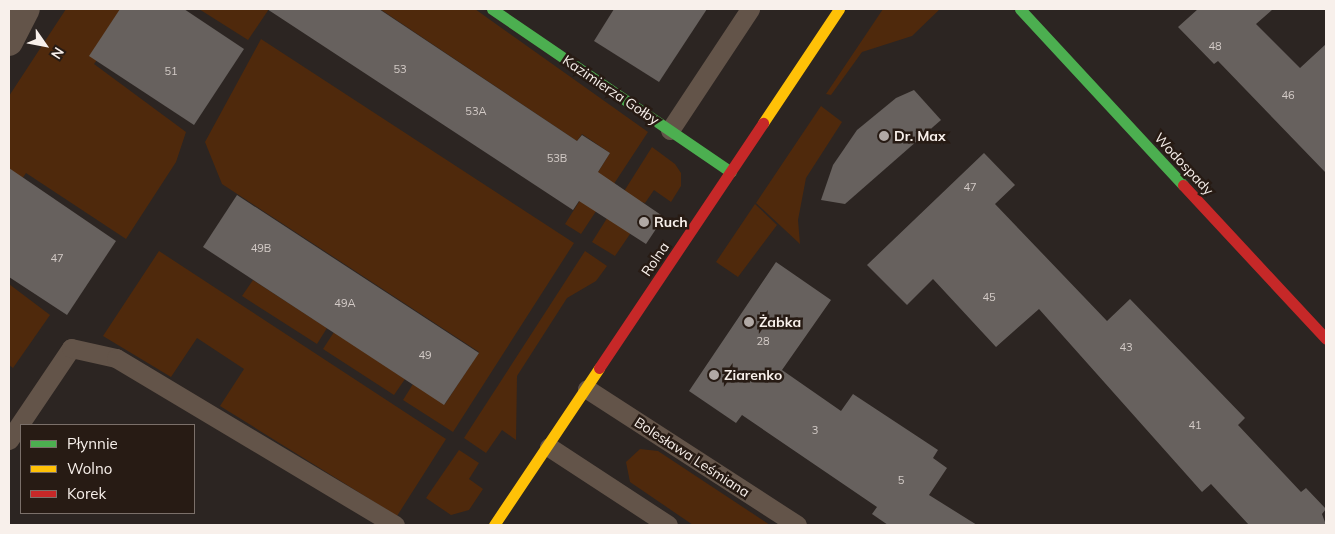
<!DOCTYPE html>
<html>
<head>
<meta charset="utf-8">
<style>
	body { margin:0 }
	#map { position:relative; width:1335px; height:534px; overflow:hidden; background:#2c2522; font-family:Mulish,sans-serif }
	div>[style] { position:absolute }
	.green>* { inset:0; background:#4f290c }
	.building>* { inset:0; background:#67615e }
	.lane>* { height:19px; margin:-9.5px; padding:0 9.5px; transform-origin:9.5px; border-radius:9.5px; background:#635449 }
	.street>* { height:28px; margin:-14px; padding:0 14px; transform-origin:14px; border-radius:14px; background:#635449 }
	.fast>* { height:11px; margin:-5.5px; padding:0 5.5px; transform-origin:5.5px; border-radius:5.5px; background:#4caf50 }
	.slow>* { height:11px; margin:-5.5px; padding:0 5.5px; transform-origin:5.5px; border-radius:5.5px; background:#ffc107 }
	.jam>* { height:11px; margin:-5.5px; padding:0 5.5px; transform-origin:5.5px; border-radius:5.5px; background:#c62828 }
	.dots>* { width:14px; height:14px; translate:-50% -50%; box-sizing:border-box; border:2px solid #271b14; border-radius:50% }
	span { translate:-50% -50%; white-space:nowrap; text-align:center; line-height:1.15; -webkit-text-stroke:5px #271b14; paint-order:stroke }
	.number-label { font-size:11px; color:#d4ccc8 }
	.number-label span { -webkit-text-stroke-width:0 }
	.street-label { font-size:14px; color:#f8f0eb }
	.poi-label { font-size:14px; color:#f8f0eb; font-weight:700 }
	.left { translate:0 -50%; text-align:left }
	.frame { position:absolute; inset:0; border:10px solid #f8f0eb; pointer-events:none }
	.legend { position:absolute; left:20px; top:424px; width:175px; height:90px; box-sizing:border-box; background:#271b14; border:1px solid #7b706a; margin:0; padding:6px 9px; list-style:none; font-size:15px; color:#f8f0eb }
	.legend li { display:flex; align-items:center; gap:10px; height:25px }
	.legend b { width:25px; border:1px solid #7b706a }
	.north { position:absolute; left:20px; top:20px; width:50px; height:50px; -webkit-text-stroke:4px #271b14; paint-order:stroke; rotate:123deg; font-size:14px; font-weight:700; line-height:20px; text-align:center; color:#f8f0eb }
	.north::after { content:''; display:block; margin:auto; width:18px; height:22px; background:#f8f0eb; clip-path:polygon(50% 0,100% 100%,50% 72%,0 100%) }
</style>
</head>
<body>
<div id="map">
	<div class="green">
		<i style="clip-path:polygon(66px 9px,132px 9px,94px 64px,186px 132px,176px 162px,126px 239px,26px 173px,9px 198px,9px 96px)"></i>
		<i style="clip-path:polygon(199px 9px,269px 9px,248px 40px)"></i>
		<i style="clip-path:polygon(380px 9px,475px 9px,648px 132px,581px 234px,565px 224px,610px 153px,582px 134px,577px 141px)"></i>
		<i style="clip-path:polygon(883px 9px,940px 9px,912px 36px,862px 52px,831px 95px,826px 94px)"></i>
		<i style="clip-path:polygon(261px 39px,574px 243px,453px 432px,403px 400px,413px 384px,445px 404px,479px 352px,222px 184px,205px 142px)"></i>
		<i style="clip-path:polygon(821px 106px,842px 122px,806px 178px,798px 220px,800px 244px,756px 203px)"></i>
		<i style="clip-path:polygon(652px 147px,675px 164px,681px 173px,681px 186px,671px 202px,654px 190px,645px 203px,642px 202px,630px 234px,615px 256px,592px 242px)"></i>
		<i style="clip-path:polygon(755px 204px,777px 225px,738px 277px,716px 262px)"></i>
		<i style="clip-path:polygon(159px 251px,446px 439px,397px 516px,220px 406px,244px 369px,197px 338px,171px 377px,103px 336px)"></i>
		<i style="clip-path:polygon(585px 251px,607px 266px,596px 281px,567px 298px,517px 376px,516px 440px,502px 430px,486px 453px,464px 438px)"></i>
		<i style="clip-path:polygon(253px 280px,327px 328px,317px 344px,242px 296px)"></i>
		<i style="clip-path:polygon(9px 284px,50px 315px,13px 368px,9px 365px)"></i>
		<i style="clip-path:polygon(334px 332px,405px 379px,394px 395px,323px 349px)"></i>
		<i style="clip-path:polygon(640px 449px,658px 451px,770px 525px,693px 525px,630px 482px,626px 462px)"></i>
		<i style="clip-path:polygon(459px 450px,479px 463px,469px 479px,483px 489px,469px 510px,451px 515px,426px 498px)"></i>
	</div>
	<div class="building">
		<i style="clip-path:polygon(120px 9px,184px 9px,244px 49px,194px 125px,89px 56px)"></i>
		<i style="clip-path:polygon(267px 9px,379px 9px,577px 141px,582px 135px,610px 153px,598px 172px,664px 217px,646px 244px,579px 201px,573px 210px)"></i>
		<i style="clip-path:polygon(614px 9px,707px 9px,659px 82px,594px 41px)"></i>
		<i style="clip-path:polygon(1198px 9px,1273px 9px,1256px 24px,1300px 68px,1326px 44px,1326px 173px,1218px 61px,1214px 64px,1178px 27px)"></i>
		<i style="clip-path:polygon(914px 90px,941px 120px,845px 204px,821px 200px,833px 165px,857px 130px,896px 98px)"></i>
		<i style="clip-path:polygon(984px 153px,1015px 185px,995px 204px,1107px 321px,1130px 299px,1245px 418px,1238px 425px,1301px 492px,1306px 488px,1326px 509px,1322px 514px,1326px 525px,1249px 525px,1211px 484px,1202px 492px,1039px 309px,996px 347px,933px 279px,907px 305px,867px 265px)"></i>
		<i style="clip-path:polygon(9px 168px,116px 241px,67px 315px,9px 277px)"></i>
		<i style="clip-path:polygon(237px 195px,479px 353px,444px 405px,203px 247px)"></i>
		<i style="clip-path:polygon(776px 262px,831px 300px,782px 370px,841px 411px,853px 394px,938px 450px,933px 458px,947px 468px,929px 495px,977px 525px,888px 525px,872px 514px,877px 507px,742px 415px,736px 423px,689px 391px)"></i>
	</div>
	<div class="lane">
		<i style="left:670px;top:130px;width:145px;rotate:-56.5deg"></i>
		<i style="left:587px;top:389px;width:250px;rotate:32.9deg"></i>
		<i style="left:9px;top:440px;width:111px;rotate:-56deg"></i>
		<i style="left:71px;top:348px;width:46px;rotate:12.5deg"></i>
		<i style="left:116px;top:358px;width:325px;rotate:30.9deg"></i>
		<i style="left:549px;top:447px;width:142px;rotate:33.2deg"></i>
	</div>
	<div class="street">
		<i style="left:9px;top:42px;width:37px;rotate:-63deg"></i>
	</div>
	<div class="fast">
		<i style="left:492px;top:9px;width:289px;rotate:34.3deg"></i>
		<i style="left:1020px;top:9px;width:240px;rotate:47.2deg"></i>
	</div>
	<div class="slow">
		<i style="left:763px;top:123px;width:137px;rotate:-56.3deg"></i>
		<i style="left:494px;top:525px;width:189px;rotate:-56.2deg"></i>
	</div>
	<div class="jam">
		<i style="left:1183px;top:185px;width:210px;rotate:47.1deg"></i>
		<i style="left:599px;top:368px;width:295px;rotate:-56.2deg"></i>
	</div>
	<div class="dots">
		<i style="left:884px;top:136px;background:#b1a9a5"></i>
		<i style="left:644px;top:222px;background:#b1a9a5"></i>
		<i style="left:749px;top:322px;background:#b1a9a5"></i>
		<i style="left:714px;top:375px;background:#b1a9a5"></i>
	</div>
	<div class="number-label">
		<span style="left:1215px;top:46px">48</span>
		<span style="left:400px;top:69px">53</span>
		<span style="left:171px;top:71px">51</span>
		<span style="left:1288px;top:95px">46</span>
		<span style="left:476px;top:111px">53A</span>
		<span style="left:557px;top:158px">53B</span>
		<span style="left:970px;top:187px">47</span>
		<span style="left:261px;top:248px">49B</span>
		<span style="left:57px;top:258px">47</span>
		<span style="left:989px;top:297px">45</span>
		<span style="left:345px;top:303px">49A</span>
		<span style="left:763px;top:341px">28</span>
		<span style="left:1126px;top:347px">43</span>
		<span style="left:425px;top:355px">49</span>
		<span style="left:1195px;top:425px">41</span>
		<span style="left:815px;top:430px">3</span>
		<span style="left:901px;top:480px">5</span>
	</div>
	<div class="street-label">
		<span style="left:611px;top:90px;rotate:34deg">Kazimierza Gołby</span>
		<span style="left:1184px;top:164px;rotate:47deg">Wodospady</span>
		<span style="left:655px;top:259px;rotate:-56deg">Rolna</span>
		<span style="left:692px;top:457px;rotate:33deg">Bolesława Leśmiana</span>
	</div>
	<div class="poi-label">
		<span class="left" style="left:894px;top:136px">Dr. Max</span>
		<span class="left" style="left:654px;top:222px">Ruch</span>
		<span class="left" style="left:759px;top:322px">Żabka</span>
		<span class="left" style="left:724px;top:375px">Ziarenko</span>
	</div>
	<div class="frame"></div>
	<ul class="legend">
	<li><b style="height:6px;background:#4caf50"></b>Płynnie</li>
	<li><b style="height:6px;background:#ffc107"></b>Wolno</li>
	<li><b style="height:6px;background:#c62828"></b>Korek</li>
	</ul>
	<div class="north">N</div>
</div>
</body>
</html>
